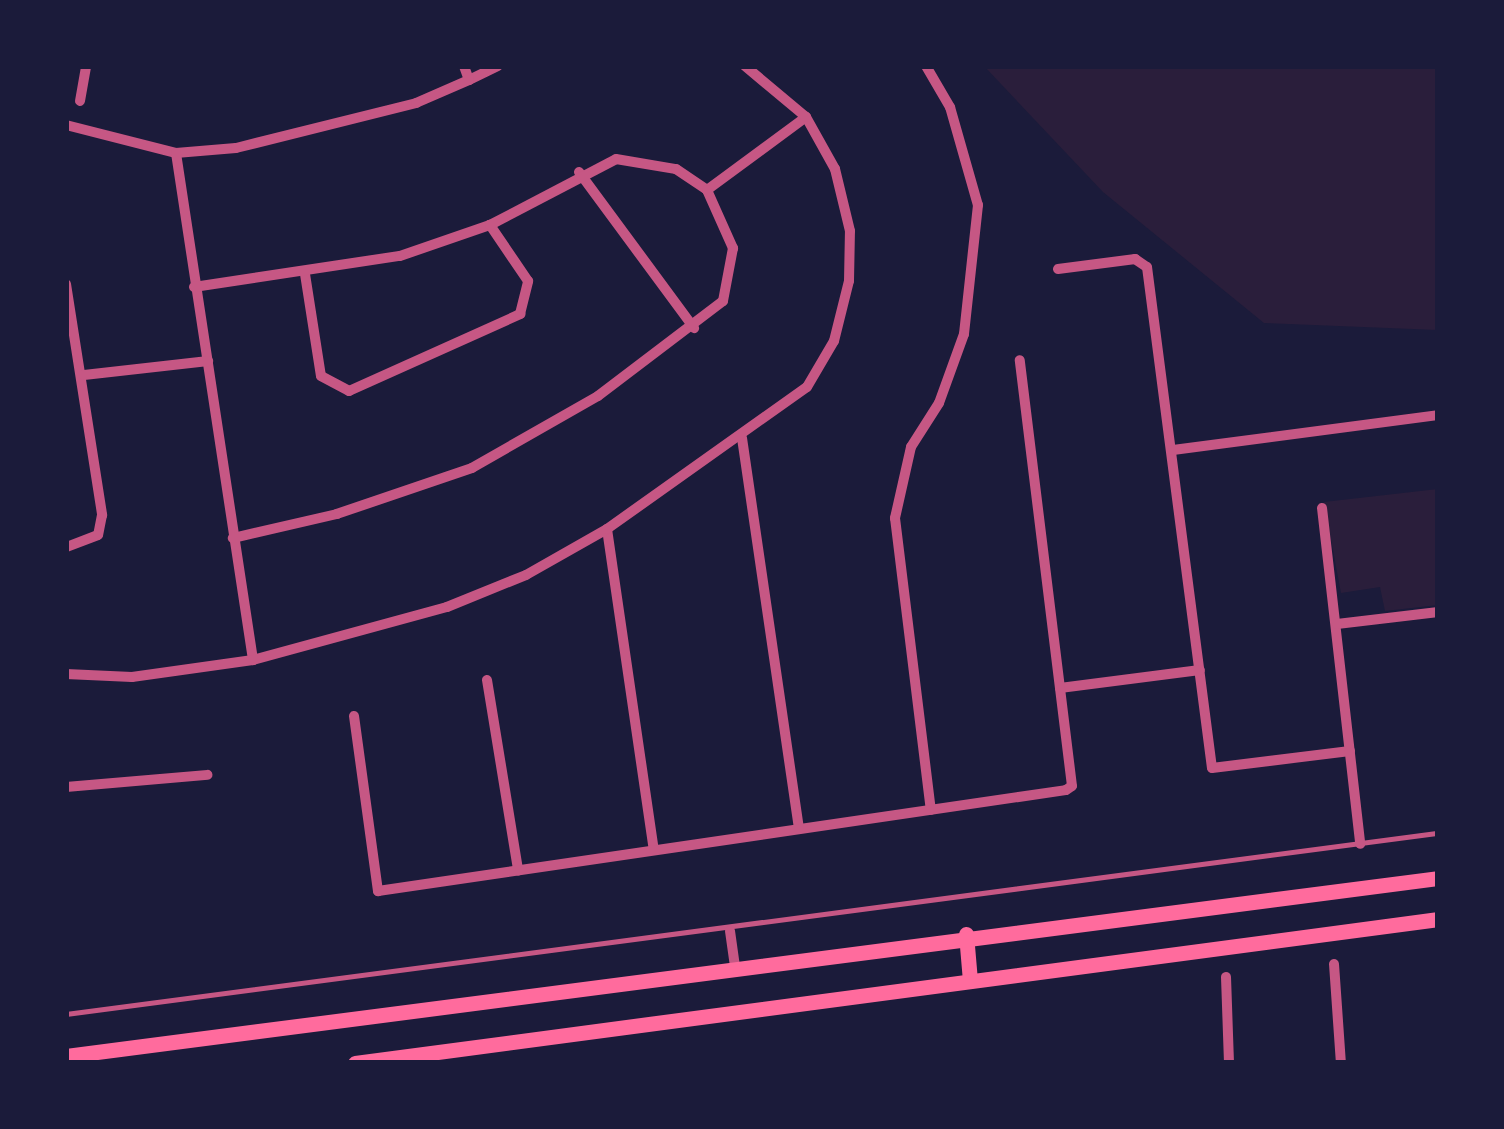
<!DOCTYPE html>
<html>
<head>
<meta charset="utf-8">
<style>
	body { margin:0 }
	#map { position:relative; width:1504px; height:1129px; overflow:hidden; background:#1b1b3a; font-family:"DM Sans",sans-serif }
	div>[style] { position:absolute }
	.green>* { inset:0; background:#2a1e3b }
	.service>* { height:4.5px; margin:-2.25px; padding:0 2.25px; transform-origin:2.25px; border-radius:2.25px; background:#c65784 }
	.minor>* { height:10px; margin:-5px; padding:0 5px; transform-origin:5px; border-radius:5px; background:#c65784 }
	.secondary>* { height:15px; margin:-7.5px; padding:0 7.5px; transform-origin:7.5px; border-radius:7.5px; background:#ff6b9d }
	span { translate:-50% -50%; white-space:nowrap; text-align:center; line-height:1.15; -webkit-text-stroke:10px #1b1b3a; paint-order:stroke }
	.frame { position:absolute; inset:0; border:69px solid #1b1b3a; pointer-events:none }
</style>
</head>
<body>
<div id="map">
	<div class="green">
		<i style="clip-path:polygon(984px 66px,1438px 66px,1438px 330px,1264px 323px,1103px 192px)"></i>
		<i style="clip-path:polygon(1438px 489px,1438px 605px,1385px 611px,1380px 587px,1341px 593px,1324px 502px)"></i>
	</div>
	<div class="service">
		<i style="left:66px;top:1014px;width:1384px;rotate:-7.52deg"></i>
	</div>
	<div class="minor">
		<i style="left:926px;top:66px;width:48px;rotate:59.7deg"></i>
		<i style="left:950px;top:107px;width:102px;rotate:74.1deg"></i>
		<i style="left:978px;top:205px;width:130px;rotate:96.2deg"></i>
		<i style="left:964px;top:334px;width:73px;rotate:109.9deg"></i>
		<i style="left:939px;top:403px;width:52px;rotate:122.5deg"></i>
		<i style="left:911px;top:447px;width:73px;rotate:102.7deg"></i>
		<i style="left:895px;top:518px;width:294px;rotate:83deg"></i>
		<i style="left:469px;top:80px;width:32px;rotate:-26deg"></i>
		<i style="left:80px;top:101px;width:36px;rotate:-80deg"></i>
		<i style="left:66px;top:125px;width:114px;rotate:14.3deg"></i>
		<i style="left:176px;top:153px;width:60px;rotate:-4.8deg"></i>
		<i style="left:236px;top:148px;width:186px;rotate:-14deg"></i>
		<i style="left:416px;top:103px;width:58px;rotate:-23.5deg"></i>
		<i style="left:469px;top:80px;width:15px;rotate:-110deg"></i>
		<i style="left:176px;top:153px;width:513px;rotate:81.36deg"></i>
		<i style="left:579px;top:172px;width:194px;rotate:53.6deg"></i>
		<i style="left:707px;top:190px;width:123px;rotate:-36.4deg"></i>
		<i style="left:1058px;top:269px;width:78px;rotate:-7.4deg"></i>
		<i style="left:1135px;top:259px;width:14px;rotate:34deg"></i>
		<i style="left:1147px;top:267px;width:505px;rotate:82.61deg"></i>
		<i style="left:1212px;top:768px;width:139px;rotate:-7deg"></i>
		<i style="left:305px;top:274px;width:103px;rotate:81.1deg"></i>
		<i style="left:321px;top:376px;width:32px;rotate:28deg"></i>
		<i style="left:349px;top:391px;width:188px;rotate:-24.2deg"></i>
		<i style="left:520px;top:314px;width:34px;rotate:-76deg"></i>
		<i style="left:528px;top:281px;width:68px;rotate:-124.2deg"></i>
		<i style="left:66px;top:284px;width:234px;rotate:81.1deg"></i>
		<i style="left:102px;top:515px;width:20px;rotate:101deg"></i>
		<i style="left:98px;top:535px;width:34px;rotate:159deg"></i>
		<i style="left:194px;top:287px;width:208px;rotate:-8.6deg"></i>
		<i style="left:400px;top:256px;width:95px;rotate:-19deg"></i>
		<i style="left:490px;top:225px;width:142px;rotate:-27.6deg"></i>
		<i style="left:616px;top:159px;width:61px;rotate:9.5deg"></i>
		<i style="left:676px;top:169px;width:37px;rotate:34deg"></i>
		<i style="left:707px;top:190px;width:64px;rotate:65.9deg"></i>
		<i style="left:733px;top:248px;width:54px;rotate:100.7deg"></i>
		<i style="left:723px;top:301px;width:157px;rotate:142.8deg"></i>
		<i style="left:598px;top:396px;width:145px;rotate:150.3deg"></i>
		<i style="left:472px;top:468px;width:143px;rotate:161.2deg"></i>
		<i style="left:337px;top:514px;width:107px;rotate:167deg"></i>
		<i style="left:84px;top:375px;width:125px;rotate:-6.4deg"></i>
		<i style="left:742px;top:438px;width:395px;rotate:81.7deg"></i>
		<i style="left:1173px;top:450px;width:267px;rotate:-7.5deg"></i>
		<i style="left:1322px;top:508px;width:338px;rotate:83.5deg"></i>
		<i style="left:607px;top:529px;width:324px;rotate:81.7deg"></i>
		<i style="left:1337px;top:624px;width:102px;rotate:-6.8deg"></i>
		<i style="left:66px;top:674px;width:66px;rotate:2.6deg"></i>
		<i style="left:132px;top:677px;width:122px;rotate:-8deg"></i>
		<i style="left:253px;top:660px;width:201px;rotate:-15.3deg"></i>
		<i style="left:447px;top:607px;width:85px;rotate:-22.1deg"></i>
		<i style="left:526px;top:575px;width:93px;rotate:-29.6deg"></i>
		<i style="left:607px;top:529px;width:245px;rotate:-35.4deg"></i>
		<i style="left:807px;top:387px;width:53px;rotate:-59.6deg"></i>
		<i style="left:834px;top:341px;width:62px;rotate:-76deg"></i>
		<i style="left:849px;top:281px;width:50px;rotate:-88.9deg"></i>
		<i style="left:850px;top:231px;width:64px;rotate:-103.6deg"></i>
		<i style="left:835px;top:169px;width:60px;rotate:-119.1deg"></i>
		<i style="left:806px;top:117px;width:80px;rotate:-140.1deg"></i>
		<i style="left:487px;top:680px;width:193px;rotate:80.7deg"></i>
		<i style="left:1060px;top:688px;width:141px;rotate:-7.3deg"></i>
		<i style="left:354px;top:716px;width:177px;rotate:82.2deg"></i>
		<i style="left:378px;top:891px;width:695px;rotate:-8.35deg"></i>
		<i style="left:1066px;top:790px;width:7px;rotate:-34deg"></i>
		<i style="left:1072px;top:786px;width:429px;rotate:-97deg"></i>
		<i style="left:66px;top:787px;width:142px;rotate:-4.9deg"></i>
		<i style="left:730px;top:931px;width:37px;rotate:82deg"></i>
		<i style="left:1334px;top:964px;width:99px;rotate:86deg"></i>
		<i style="left:1226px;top:977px;width:86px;rotate:88deg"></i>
	</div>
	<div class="secondary">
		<i style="left:966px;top:934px;width:47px;rotate:85.1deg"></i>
		<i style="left:66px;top:1056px;width:1383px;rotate:-7.39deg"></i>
		<i style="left:355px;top:1063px;width:1093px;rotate:-7.57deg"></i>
	</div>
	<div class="frame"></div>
</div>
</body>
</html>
